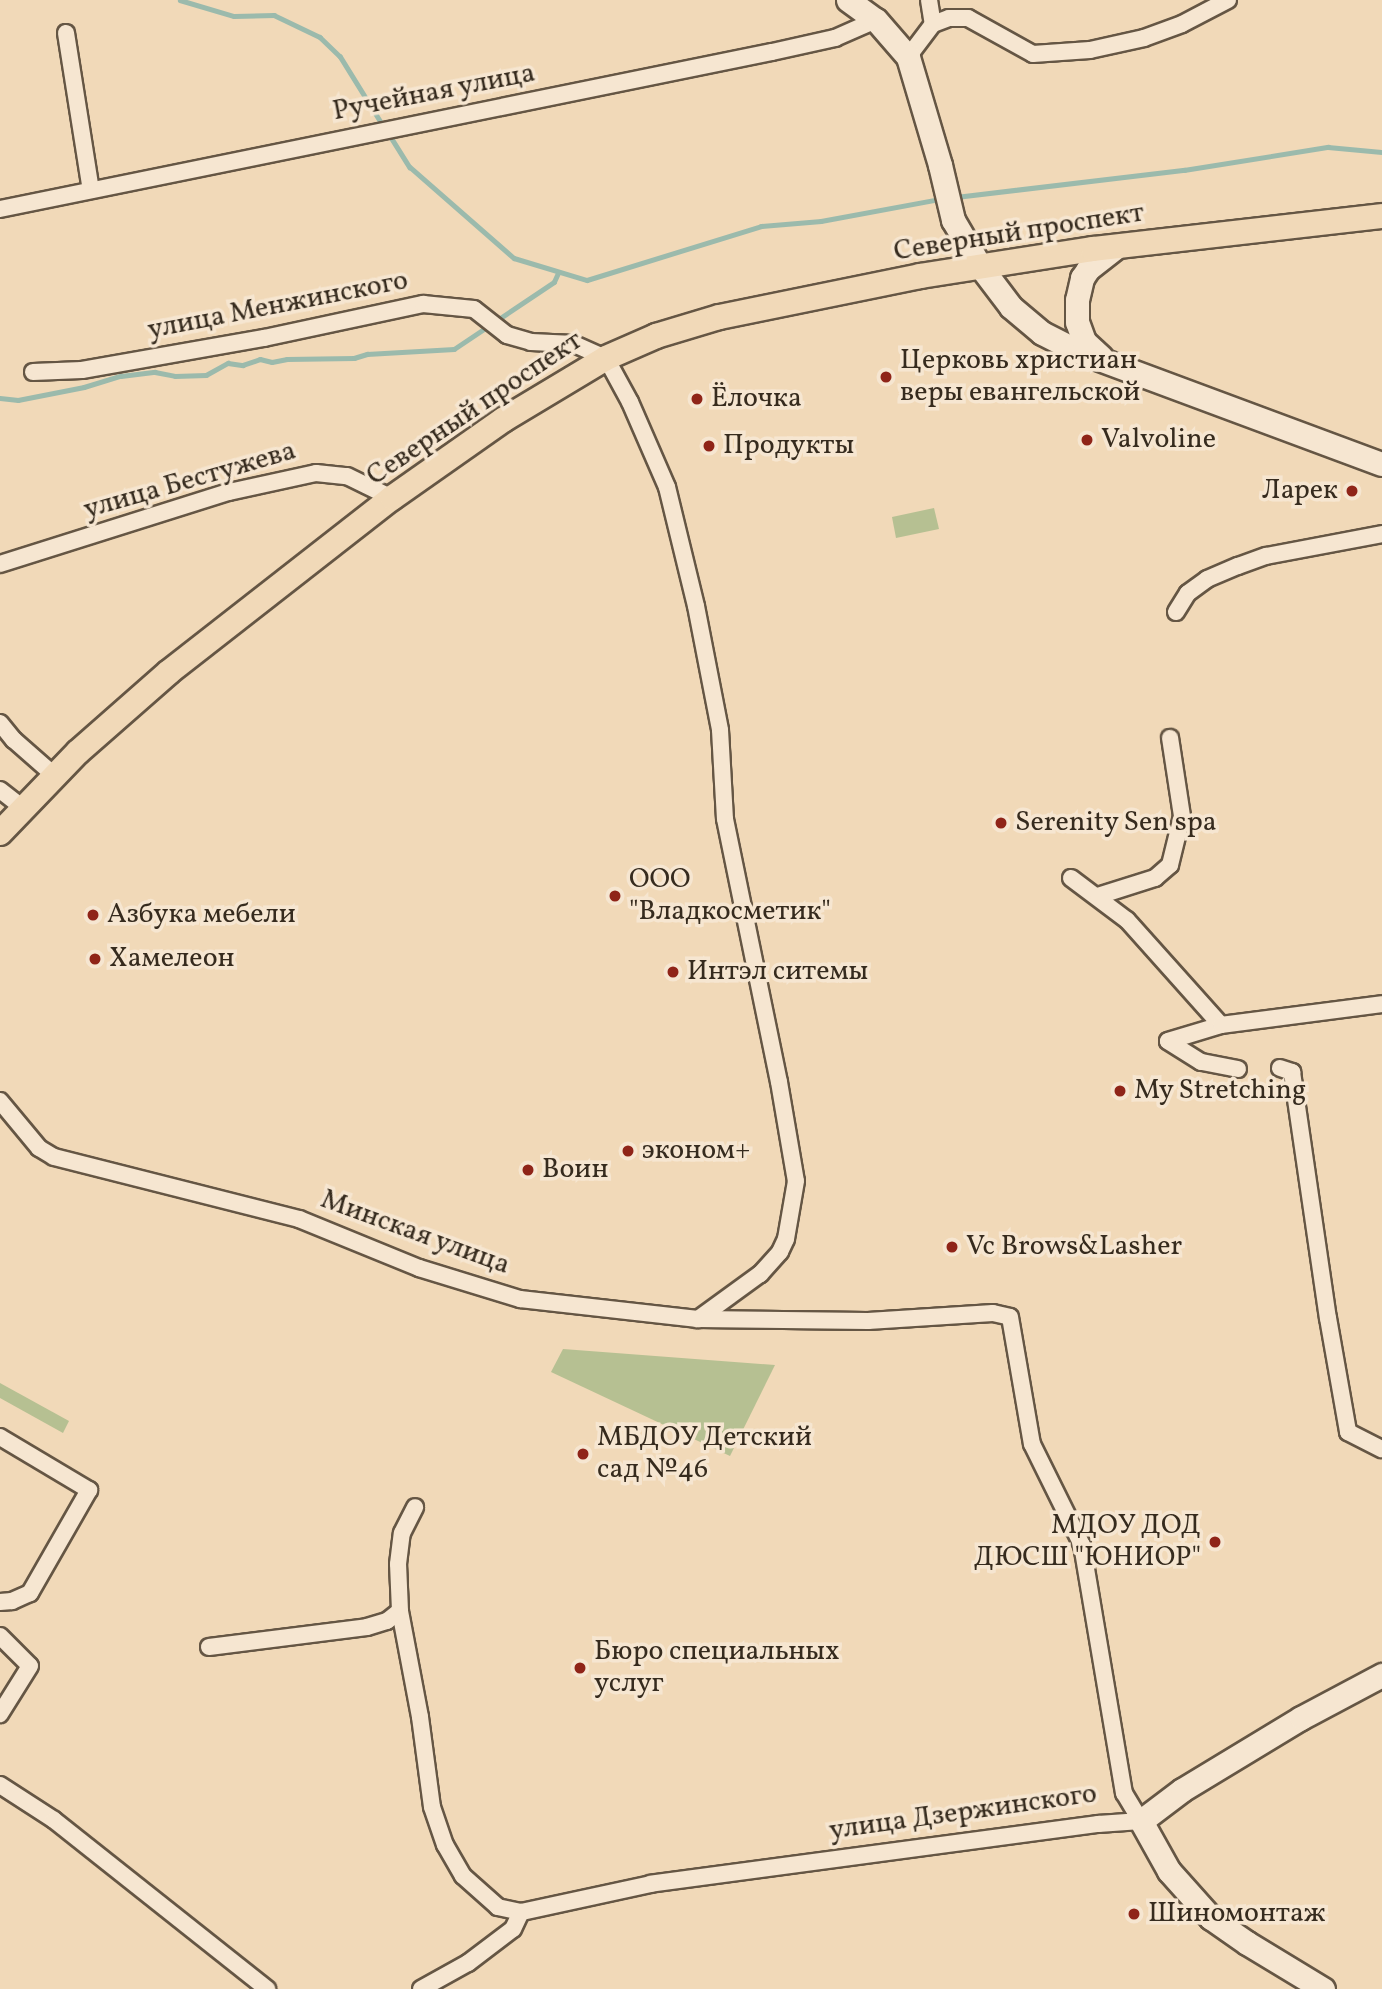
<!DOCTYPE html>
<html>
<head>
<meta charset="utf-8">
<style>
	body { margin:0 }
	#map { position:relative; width:1382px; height:1989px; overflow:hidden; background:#f1d9b8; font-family:Vollkorn,serif }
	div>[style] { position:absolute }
	.green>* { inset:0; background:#b6c092 }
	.stream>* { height:4.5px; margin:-2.25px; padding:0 2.25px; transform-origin:2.25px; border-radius:2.25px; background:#9bbaac }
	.roads { filter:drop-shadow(2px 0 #655644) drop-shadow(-2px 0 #655644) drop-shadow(0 2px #655644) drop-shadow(0 -2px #655644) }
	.street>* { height:16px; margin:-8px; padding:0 8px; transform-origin:8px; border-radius:8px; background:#f6e6d1 }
	.secondary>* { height:23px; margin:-11.5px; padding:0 11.5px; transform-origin:11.5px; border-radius:11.5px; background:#f6e6d1 }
	.primary>* { height:24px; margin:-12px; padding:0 12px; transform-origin:12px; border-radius:12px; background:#f1d9b8 }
	.dots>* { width:19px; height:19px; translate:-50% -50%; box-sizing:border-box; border:4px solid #f6e6d1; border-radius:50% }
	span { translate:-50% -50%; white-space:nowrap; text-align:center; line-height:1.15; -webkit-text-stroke:7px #f6e6d1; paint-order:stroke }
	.street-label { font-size:28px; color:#362b1e }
	.poi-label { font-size:28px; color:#362b1e }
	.left { translate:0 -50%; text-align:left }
	.right { translate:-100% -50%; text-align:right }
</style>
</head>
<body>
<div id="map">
	<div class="green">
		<i style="clip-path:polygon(934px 508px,939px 529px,896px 538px,892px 517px)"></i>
		<i style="clip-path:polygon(563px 1349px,775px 1365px,730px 1456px,551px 1372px)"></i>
		<i style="clip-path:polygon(0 1383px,69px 1421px,63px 1433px,0 1398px)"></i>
	</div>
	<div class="stream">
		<i style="left:180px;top:0;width:56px;rotate:16.5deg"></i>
		<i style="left:234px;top:16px;width:40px;rotate:-1.4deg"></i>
		<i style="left:274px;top:15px;width:51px;rotate:25.6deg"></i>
		<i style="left:320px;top:37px;width:28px;rotate:44deg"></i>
		<i style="left:340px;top:56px;width:84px;rotate:58.2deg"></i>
		<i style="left:389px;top:134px;width:39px;rotate:58deg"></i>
		<i style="left:410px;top:167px;width:138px;rotate:41.2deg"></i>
		<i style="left:514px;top:258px;width:76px;rotate:16.8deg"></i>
		<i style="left:587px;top:280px;width:182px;rotate:-17.2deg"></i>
		<i style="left:761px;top:226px;width:60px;rotate:-4.8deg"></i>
		<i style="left:821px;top:221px;width:121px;rotate:-10.5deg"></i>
		<i style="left:956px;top:197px;width:230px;rotate:-6.8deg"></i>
		<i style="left:1184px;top:170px;width:146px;rotate:-9.1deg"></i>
		<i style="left:1328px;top:147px;width:54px;rotate:5.3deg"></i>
		<i style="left:0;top:398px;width:18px;rotate:6deg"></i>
		<i style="left:18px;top:400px;width:67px;rotate:-11.1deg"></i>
		<i style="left:84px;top:387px;width:39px;rotate:-17deg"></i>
		<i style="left:121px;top:376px;width:34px;rotate:-7deg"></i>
		<i style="left:155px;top:372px;width:20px;rotate:11deg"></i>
		<i style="left:175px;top:376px;width:31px;rotate:-2deg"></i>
		<i style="left:206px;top:375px;width:25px;rotate:-29deg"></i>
		<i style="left:228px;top:363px;width:15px;rotate:8deg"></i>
		<i style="left:243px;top:365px;width:18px;rotate:-19deg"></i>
		<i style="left:260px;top:359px;width:12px;rotate:14deg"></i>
		<i style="left:272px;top:362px;width:15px;rotate:-11deg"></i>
		<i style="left:287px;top:359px;width:67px;rotate:-0.9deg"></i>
		<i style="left:354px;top:358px;width:14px;rotate:-17deg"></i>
		<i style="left:367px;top:354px;width:87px;rotate:-3.3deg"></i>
		<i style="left:454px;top:349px;width:120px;rotate:-33.8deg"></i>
		<i style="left:554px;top:282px;width:10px;rotate:-66deg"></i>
	</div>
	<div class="roads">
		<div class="street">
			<i style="left:929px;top:0;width:24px;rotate:81deg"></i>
			<i style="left:66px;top:33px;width:159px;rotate:81deg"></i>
			<i style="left:908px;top:57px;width:41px;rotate:-52.9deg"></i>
			<i style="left:933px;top:24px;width:17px;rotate:-21deg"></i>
			<i style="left:949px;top:18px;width:19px"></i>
			<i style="left:968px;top:18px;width:74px;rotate:29deg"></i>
			<i style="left:1033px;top:54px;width:57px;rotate:-4deg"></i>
			<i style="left:1090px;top:50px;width:55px;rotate:-12.5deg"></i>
			<i style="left:1144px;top:38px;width:40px;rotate:-20.2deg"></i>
			<i style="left:1182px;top:24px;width:52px;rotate:-27.6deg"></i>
			<i style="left:0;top:209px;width:788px;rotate:-11.5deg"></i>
			<i style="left:772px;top:52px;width:65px;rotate:-12.5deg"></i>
			<i style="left:835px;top:38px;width:45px;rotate:-23.7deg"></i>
			<i style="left:33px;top:372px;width:49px;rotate:-2.3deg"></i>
			<i style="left:82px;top:370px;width:185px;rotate:-10deg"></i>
			<i style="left:264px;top:338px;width:163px;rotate:-12.1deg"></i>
			<i style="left:423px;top:304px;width:51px;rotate:5.6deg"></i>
			<i style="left:474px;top:309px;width:42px;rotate:38.2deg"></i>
			<i style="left:507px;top:335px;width:25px;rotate:16deg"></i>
			<i style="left:531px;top:342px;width:43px;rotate:2.7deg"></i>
			<i style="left:574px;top:344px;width:35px;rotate:24deg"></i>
			<i style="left:606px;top:358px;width:50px;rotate:61.4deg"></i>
			<i style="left:630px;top:402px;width:93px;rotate:66.5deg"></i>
			<i style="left:667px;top:487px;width:122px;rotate:76.3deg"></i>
			<i style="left:696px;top:606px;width:126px;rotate:79deg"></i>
			<i style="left:720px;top:730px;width:89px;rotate:86.8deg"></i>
			<i style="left:725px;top:819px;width:268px;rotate:78.4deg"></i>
			<i style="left:779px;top:1082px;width:100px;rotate:80.3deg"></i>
			<i style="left:796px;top:1181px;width:59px;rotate:99.8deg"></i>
			<i style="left:786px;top:1239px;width:14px;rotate:115deg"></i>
			<i style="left:780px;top:1252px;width:30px;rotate:132deg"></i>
			<i style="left:760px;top:1274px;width:77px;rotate:144deg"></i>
			<i style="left:0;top:564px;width:240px;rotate:-17.5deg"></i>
			<i style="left:229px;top:492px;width:89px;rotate:-12.3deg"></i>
			<i style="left:316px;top:473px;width:31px;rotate:6deg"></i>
			<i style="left:347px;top:476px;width:50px;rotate:26.1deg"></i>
			<i style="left:1176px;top:612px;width:22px;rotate:-58deg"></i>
			<i style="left:1188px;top:593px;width:24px;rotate:-36deg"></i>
			<i style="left:1207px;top:579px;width:34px;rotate:-23deg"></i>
			<i style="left:1238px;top:566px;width:30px;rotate:-20deg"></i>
			<i style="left:1266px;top:556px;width:118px;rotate:-10.7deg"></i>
			<i style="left:0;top:723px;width:22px;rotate:51deg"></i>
			<i style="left:14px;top:740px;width:53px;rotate:41.2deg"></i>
			<i style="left:0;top:790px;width:28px;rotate:38deg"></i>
			<i style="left:1071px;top:878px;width:70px;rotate:36.9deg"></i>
			<i style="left:1127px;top:920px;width:141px;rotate:48.2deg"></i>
			<i style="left:1098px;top:896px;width:60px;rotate:-17.5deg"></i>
			<i style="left:1155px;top:878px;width:20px;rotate:-41deg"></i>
			<i style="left:1170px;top:865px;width:50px;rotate:-76.2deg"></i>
			<i style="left:1182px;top:816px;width:79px;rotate:-98.7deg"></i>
			<i style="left:1280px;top:1068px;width:13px;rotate:18deg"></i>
			<i style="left:1292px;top:1072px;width:249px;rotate:81.7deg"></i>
			<i style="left:1328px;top:1318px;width:116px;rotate:80deg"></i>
			<i style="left:1348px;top:1432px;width:38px;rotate:27deg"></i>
			<i style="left:1238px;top:1069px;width:38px;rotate:-169deg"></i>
			<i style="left:1201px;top:1062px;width:39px;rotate:-148deg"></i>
			<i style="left:1168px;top:1041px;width:55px;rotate:-16.8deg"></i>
			<i style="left:1221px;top:1025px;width:162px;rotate:-7.4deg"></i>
			<i style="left:0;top:1101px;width:61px;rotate:50.3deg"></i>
			<i style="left:39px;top:1148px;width:17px;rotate:31deg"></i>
			<i style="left:54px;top:1157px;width:253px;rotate:14.2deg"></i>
			<i style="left:299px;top:1219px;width:130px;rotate:22.2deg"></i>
			<i style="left:419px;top:1268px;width:106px;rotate:17.1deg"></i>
			<i style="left:520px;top:1299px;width:179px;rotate:6.4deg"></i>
			<i style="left:698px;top:1319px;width:170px;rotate:0.7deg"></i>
			<i style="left:868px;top:1321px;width:125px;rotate:-3.7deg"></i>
			<i style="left:993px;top:1313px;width:17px;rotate:13deg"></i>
			<i style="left:1010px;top:1317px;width:129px;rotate:80.2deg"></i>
			<i style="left:1032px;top:1444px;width:113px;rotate:63.7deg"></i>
			<i style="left:1082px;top:1545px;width:252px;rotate:80.4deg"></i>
			<i style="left:1124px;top:1793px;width:33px;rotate:59deg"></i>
			<i style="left:1141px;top:1821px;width:43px;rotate:176deg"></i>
			<i style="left:1098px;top:1824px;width:451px;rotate:172.4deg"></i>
			<i style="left:651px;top:1884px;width:133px;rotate:167.8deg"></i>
			<i style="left:521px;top:1912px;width:24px;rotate:-168deg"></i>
			<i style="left:498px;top:1907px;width:47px;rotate:-138.5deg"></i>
			<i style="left:463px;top:1876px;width:36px;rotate:-120deg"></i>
			<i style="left:445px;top:1845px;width:40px;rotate:-108.9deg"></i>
			<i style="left:432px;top:1807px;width:91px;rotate:-97.6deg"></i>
			<i style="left:420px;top:1717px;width:108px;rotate:-100.7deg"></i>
			<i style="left:400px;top:1611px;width:47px;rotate:-92.4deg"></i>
			<i style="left:398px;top:1564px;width:31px;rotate:-83deg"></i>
			<i style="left:402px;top:1533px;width:29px;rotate:-63deg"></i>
			<i style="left:0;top:1437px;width:104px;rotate:30.8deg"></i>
			<i style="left:89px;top:1490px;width:119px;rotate:119.8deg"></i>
			<i style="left:30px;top:1593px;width:20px;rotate:156deg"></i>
			<i style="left:12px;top:1601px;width:12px;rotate:175deg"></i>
			<i style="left:0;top:1636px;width:42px;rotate:45deg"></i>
			<i style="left:30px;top:1666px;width:57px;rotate:122deg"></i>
			<i style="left:209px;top:1647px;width:159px;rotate:-7.2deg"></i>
			<i style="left:367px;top:1627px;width:21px;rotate:-17deg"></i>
			<i style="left:387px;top:1621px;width:16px;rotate:-38deg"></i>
			<i style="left:0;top:1785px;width:64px;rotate:32.9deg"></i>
			<i style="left:54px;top:1820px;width:272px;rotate:38.4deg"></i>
			<i style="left:421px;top:1989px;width:54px;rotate:-29deg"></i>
			<i style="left:468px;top:1963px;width:56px;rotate:-37.1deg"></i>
			<i style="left:513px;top:1929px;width:19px;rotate:-65deg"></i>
		</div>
		<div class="secondary">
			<i style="left:848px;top:0;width:34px;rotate:36deg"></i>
			<i style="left:876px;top:20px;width:49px;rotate:49.1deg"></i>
			<i style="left:908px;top:57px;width:113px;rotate:73.5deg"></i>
			<i style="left:940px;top:165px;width:57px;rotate:76.7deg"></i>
			<i style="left:953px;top:220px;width:53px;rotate:59.6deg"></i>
			<i style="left:980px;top:266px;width:51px;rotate:52.9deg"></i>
			<i style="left:1011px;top:307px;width:40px;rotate:40deg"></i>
			<i style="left:1042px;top:333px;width:37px;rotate:27deg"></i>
			<i style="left:1075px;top:350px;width:327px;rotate:20.4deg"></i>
			<i style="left:1101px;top:357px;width:23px;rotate:-137deg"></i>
			<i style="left:1084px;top:341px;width:20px;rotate:-110deg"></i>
			<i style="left:1077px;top:322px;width:22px;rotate:-90deg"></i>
			<i style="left:1077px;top:300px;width:23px;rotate:-77deg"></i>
			<i style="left:1082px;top:278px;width:11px;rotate:-56deg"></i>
			<i style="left:1088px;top:269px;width:37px;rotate:-38deg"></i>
			<i style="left:1323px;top:1989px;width:89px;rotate:-148.8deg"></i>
			<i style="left:1247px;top:1943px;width:44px;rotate:-145.2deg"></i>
			<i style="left:1211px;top:1918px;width:63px;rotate:-131.8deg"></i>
			<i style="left:1169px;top:1871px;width:57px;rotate:-119.2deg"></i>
			<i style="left:1141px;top:1821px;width:51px;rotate:-37.1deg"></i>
			<i style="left:1182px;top:1790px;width:139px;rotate:-31.2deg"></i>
			<i style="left:1301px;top:1718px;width:92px;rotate:-28deg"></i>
		</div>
		<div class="primary">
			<i style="left:0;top:833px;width:112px;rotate:-46.1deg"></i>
			<i style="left:78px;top:752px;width:121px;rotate:-41.3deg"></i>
			<i style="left:169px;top:672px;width:283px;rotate:-38deg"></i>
			<i style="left:392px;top:498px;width:136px;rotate:-35.1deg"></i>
			<i style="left:503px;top:420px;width:120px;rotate:-31deg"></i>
			<i style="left:606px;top:358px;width:55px;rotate:-23.7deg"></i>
			<i style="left:656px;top:336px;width:66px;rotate:-16.8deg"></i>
			<i style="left:719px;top:317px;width:205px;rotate:-11.5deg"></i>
			<i style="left:920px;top:276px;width:175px;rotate:-8.9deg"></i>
			<i style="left:1093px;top:249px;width:291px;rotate:-6.5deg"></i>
		</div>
	</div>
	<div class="dots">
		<i style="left:886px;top:377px;background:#8f2418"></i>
		<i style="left:697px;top:399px;background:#8f2418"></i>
		<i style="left:1087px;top:440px;background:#8f2418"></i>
		<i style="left:709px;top:446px;background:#8f2418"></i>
		<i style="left:1352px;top:491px;background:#8f2418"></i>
		<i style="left:1001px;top:823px;background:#8f2418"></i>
		<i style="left:615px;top:896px;background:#8f2418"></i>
		<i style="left:93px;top:915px;background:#8f2418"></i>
		<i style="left:95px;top:959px;background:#8f2418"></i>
		<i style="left:673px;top:972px;background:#8f2418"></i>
		<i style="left:1120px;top:1091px;background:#8f2418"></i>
		<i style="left:628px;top:1151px;background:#8f2418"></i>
		<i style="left:528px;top:1170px;background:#8f2418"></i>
		<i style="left:952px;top:1247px;background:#8f2418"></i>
		<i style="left:583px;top:1454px;background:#8f2418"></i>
		<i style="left:1215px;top:1542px;background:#8f2418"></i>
		<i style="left:580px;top:1668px;background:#8f2418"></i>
		<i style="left:1134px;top:1914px;background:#8f2418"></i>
	</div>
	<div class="street-label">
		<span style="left:434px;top:93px;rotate:-11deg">Ручейная улица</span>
		<span style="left:1019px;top:233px;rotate:-9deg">Северный проспект</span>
		<span style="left:278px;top:306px;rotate:-11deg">улица Менжинского</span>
		<span style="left:475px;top:409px;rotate:-34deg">Северный проспект</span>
		<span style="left:190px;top:481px;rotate:-16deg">улица Бестужева</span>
		<span style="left:415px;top:1233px;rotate:20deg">Минская улица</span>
		<span style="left:963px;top:1813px;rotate:-8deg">улица Дзержинского</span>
	</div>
	<div class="poi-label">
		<span class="left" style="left:900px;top:377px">Церковь христиан<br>веры евангельской</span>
		<span class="left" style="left:711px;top:399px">Ёлочка</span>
		<span class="left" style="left:1101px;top:440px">Valvoline</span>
		<span class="left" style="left:723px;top:446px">Продукты</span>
		<span class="right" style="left:1338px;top:491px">Ларек</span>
		<span class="left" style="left:1015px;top:823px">Serenity Sen spa</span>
		<span class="left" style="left:629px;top:896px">ООО<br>"Владкосметик"</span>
		<span class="left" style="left:107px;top:915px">Азбука мебели</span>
		<span class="left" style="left:109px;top:959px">Хамелеон</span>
		<span class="left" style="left:687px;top:972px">Интэл ситемы</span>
		<span class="left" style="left:1134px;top:1091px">My Stretching</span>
		<span class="left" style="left:642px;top:1151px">эконом+</span>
		<span class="left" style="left:542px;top:1170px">Воин</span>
		<span class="left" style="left:966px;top:1247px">Vc Brows&amp;Lasher</span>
		<span class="left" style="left:597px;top:1454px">МБДОУ Детский<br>сад №46</span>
		<span class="right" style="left:1201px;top:1542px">МДОУ ДОД<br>ДЮСШ "ЮНИОР"</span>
		<span class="left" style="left:594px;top:1668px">Бюро специальных<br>услуг</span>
		<span class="left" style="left:1148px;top:1914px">Шиномонтаж</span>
	</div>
</div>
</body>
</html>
